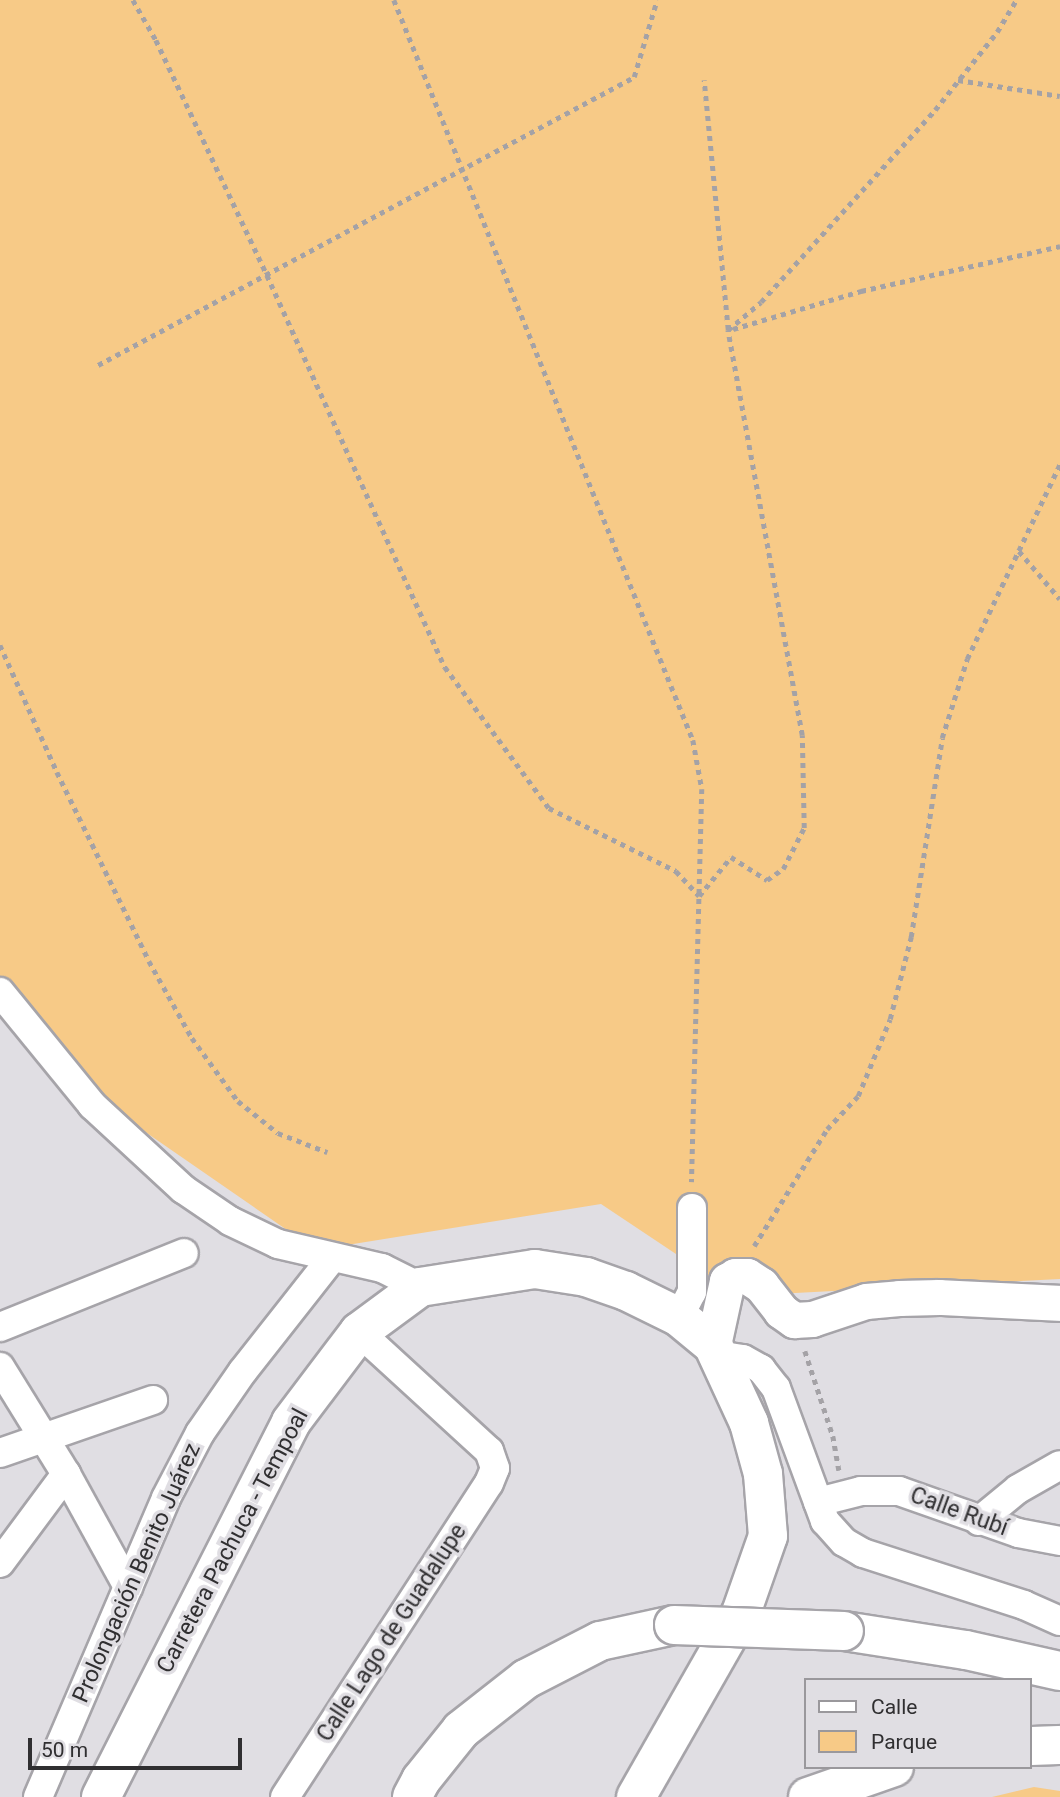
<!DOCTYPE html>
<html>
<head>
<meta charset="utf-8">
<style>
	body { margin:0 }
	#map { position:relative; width:1060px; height:1797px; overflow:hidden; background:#e0dee3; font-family:Roboto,sans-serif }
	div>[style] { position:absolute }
	.green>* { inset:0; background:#f7ca87 }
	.path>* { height:4.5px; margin-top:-2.25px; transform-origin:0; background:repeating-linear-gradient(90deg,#a4a2a6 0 5px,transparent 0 10px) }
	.roads { filter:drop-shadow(2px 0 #a6a4a9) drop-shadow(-2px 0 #a6a4a9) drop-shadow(0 2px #a6a4a9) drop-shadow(0 -2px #a6a4a9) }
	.minor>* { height:28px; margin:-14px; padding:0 14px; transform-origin:14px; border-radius:14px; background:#fff }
	.tertiary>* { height:35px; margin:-17.5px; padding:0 17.5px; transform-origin:17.5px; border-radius:17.5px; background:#fff }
	.secondary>* { height:38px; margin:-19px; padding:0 19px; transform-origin:19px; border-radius:19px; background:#fff }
	.bridges { filter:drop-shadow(2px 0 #a6a4a9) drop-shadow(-2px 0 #a6a4a9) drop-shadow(0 2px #a6a4a9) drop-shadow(0 -2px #a6a4a9) }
	.secondary-bridge>* { height:38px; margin:-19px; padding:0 19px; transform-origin:19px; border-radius:19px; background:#fff }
	span { translate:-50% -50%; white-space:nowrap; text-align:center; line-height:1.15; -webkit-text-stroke:7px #e0dee3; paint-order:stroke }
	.street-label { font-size:23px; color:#302f31 }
	.legend { position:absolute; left:804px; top:1678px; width:228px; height:91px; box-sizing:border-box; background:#e0dee3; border:2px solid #9a989c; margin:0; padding:9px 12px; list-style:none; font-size:21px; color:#302f31 }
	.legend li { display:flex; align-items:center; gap:14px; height:35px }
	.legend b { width:35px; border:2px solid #9a989c }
	.scale { position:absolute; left:28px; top:1738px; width:214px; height:32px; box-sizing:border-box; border:4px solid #302f31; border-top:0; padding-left:9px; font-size:21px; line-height:24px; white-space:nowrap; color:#302f31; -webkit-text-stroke:5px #e0dee3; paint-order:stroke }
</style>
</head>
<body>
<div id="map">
	<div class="green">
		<i style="clip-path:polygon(0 0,1060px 0,1060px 1279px,739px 1296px,601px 1204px,316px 1250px,99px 1100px,0 979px)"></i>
		<i style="clip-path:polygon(1034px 1787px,1060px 1791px,1060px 1797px,992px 1797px)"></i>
	</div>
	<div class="path">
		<i style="left:133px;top:0;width:46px;rotate:60.1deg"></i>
		<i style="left:156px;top:40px;width:260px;rotate:64.7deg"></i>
		<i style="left:267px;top:275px;width:431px;rotate:65.6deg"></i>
		<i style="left:445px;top:667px;width:175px;rotate:53.6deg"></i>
		<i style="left:549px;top:808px;width:142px;rotate:26.4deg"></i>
		<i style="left:676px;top:871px;width:34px;rotate:47deg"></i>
		<i style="left:699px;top:896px;width:50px;rotate:-50.6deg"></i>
		<i style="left:731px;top:857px;width:43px;rotate:32.6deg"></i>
		<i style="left:767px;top:880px;width:19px;rotate:-35deg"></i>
		<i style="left:783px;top:869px;width:46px;rotate:-62.9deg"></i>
		<i style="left:804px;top:828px;width:93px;rotate:-91.2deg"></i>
		<i style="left:802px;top:735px;width:412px;rotate:-100.4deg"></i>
		<i style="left:728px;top:330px;width:251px;rotate:-95.5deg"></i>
		<i style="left:394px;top:0;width:798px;rotate:68deg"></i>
		<i style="left:693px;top:740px;width:50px;rotate:79.6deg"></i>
		<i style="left:702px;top:789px;width:393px;rotate:91.5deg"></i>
		<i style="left:958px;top:80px;width:103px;rotate:8.9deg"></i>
		<i style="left:733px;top:329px;width:134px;rotate:-16.5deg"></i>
		<i style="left:861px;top:291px;width:204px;rotate:-12.7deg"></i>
		<i style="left:728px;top:330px;width:43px;rotate:-40.3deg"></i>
		<i style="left:761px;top:302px;width:259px;rotate:-47.8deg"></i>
		<i style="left:935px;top:110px;width:100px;rotate:-51.5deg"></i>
		<i style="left:997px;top:32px;width:37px;rotate:-59deg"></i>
		<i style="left:98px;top:365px;width:608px;rotate:-28.25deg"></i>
		<i style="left:634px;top:77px;width:80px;rotate:-73.4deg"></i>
		<i style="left:1019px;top:551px;width:63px;rotate:49.5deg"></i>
		<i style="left:0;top:645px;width:139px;rotate:65.8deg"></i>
		<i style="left:57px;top:772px;width:210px;rotate:64deg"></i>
		<i style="left:149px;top:961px;width:88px;rotate:60.8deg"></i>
		<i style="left:192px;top:1038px;width:78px;rotate:53.9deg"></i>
		<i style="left:238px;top:1101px;width:51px;rotate:38.7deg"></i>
		<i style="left:278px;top:1133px;width:53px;rotate:21.2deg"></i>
		<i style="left:754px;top:1246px;width:138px;rotate:-58deg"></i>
		<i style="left:827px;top:1129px;width:45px;rotate:-46.8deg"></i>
		<i style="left:858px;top:1096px;width:83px;rotate:-67.4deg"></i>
		<i style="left:890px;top:1019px;width:85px;rotate:-75.6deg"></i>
		<i style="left:911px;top:937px;width:201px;rotate:-81.1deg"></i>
		<i style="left:942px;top:738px;width:83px;rotate:-72.4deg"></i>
		<i style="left:967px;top:659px;width:216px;rotate:-64.5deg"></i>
		<i style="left:805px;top:1351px;width:89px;rotate:71.8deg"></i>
		<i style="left:833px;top:1436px;width:35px;rotate:80deg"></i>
	</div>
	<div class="roads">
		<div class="minor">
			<i style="left:0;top:992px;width:146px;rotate:50.8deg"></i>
			<i style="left:92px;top:1105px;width:124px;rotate:42.7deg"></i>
			<i style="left:183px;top:1189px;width:57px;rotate:34.2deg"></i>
			<i style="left:230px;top:1221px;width:53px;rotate:25.6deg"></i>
			<i style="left:278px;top:1244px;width:107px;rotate:13deg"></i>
			<i style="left:382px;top:1268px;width:42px;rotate:26.6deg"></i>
			<i style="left:679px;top:1317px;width:28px;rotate:-63deg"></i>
			<i style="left:692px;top:1292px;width:84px;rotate:-90deg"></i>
			<i style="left:0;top:1327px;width:198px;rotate:-21.9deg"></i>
			<i style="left:717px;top:1355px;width:26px;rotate:9deg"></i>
			<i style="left:743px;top:1359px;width:21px;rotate:29deg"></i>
			<i style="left:761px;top:1369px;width:24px;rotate:52deg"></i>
			<i style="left:776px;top:1388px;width:142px;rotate:69.8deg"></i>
			<i style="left:825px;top:1521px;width:28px;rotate:48deg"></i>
			<i style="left:844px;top:1542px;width:22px;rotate:30deg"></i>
			<i style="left:863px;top:1553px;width:169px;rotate:17.9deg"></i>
			<i style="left:1024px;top:1605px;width:39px;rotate:24deg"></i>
			<i style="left:0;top:1367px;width:126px;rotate:58.3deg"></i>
			<i style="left:66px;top:1474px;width:129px;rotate:61.2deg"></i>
			<i style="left:0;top:1453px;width:162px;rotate:-19.1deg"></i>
			<i style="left:818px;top:1502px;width:44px;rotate:-14.3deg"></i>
			<i style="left:861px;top:1491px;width:38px"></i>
			<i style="left:899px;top:1491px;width:126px;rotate:19.4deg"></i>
			<i style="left:1018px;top:1533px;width:43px;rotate:10.8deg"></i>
			<i style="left:979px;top:1521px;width:50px;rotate:-39.4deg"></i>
			<i style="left:1018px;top:1489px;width:48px;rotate:-29.7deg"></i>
			<i style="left:0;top:1563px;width:111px;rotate:-53.4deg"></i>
			<i style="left:38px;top:1797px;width:325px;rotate:-66.8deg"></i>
			<i style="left:166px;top:1498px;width:73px;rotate:-62.4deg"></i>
			<i style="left:200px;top:1433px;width:75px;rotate:-55.3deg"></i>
			<i style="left:243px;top:1371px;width:142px;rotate:-51.8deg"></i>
			<i style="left:285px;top:1797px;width:374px;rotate:-57deg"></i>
			<i style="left:489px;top:1483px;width:16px;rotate:-68deg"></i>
			<i style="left:495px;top:1468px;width:18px;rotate:-109deg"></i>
			<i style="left:489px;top:1451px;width:176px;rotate:-137.5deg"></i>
		</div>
		<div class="tertiary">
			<i style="left:713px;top:1345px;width:66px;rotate:-77.7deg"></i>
			<i style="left:727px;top:1281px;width:9px;rotate:-32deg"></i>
			<i style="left:735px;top:1276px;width:12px"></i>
			<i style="left:747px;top:1276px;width:17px;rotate:33deg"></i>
			<i style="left:761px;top:1285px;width:33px;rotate:52deg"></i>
			<i style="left:781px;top:1311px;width:16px;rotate:35deg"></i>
			<i style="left:794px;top:1320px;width:18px;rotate:-3deg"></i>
			<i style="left:812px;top:1319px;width:57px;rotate:-18.4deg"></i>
			<i style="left:866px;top:1301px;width:33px;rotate:-5deg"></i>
			<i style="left:899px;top:1298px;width:40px;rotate:-1.4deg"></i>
			<i style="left:939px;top:1297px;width:121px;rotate:2.8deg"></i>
		</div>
		<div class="secondary">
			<i style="left:844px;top:1631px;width:123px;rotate:8.9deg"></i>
			<i style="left:966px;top:1650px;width:96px;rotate:12.6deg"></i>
			<i style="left:1030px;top:1746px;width:30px;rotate:-2deg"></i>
			<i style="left:101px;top:1797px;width:420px;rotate:-63.1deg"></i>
			<i style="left:291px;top:1422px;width:113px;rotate:-52.9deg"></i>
			<i style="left:359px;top:1332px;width:76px;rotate:-36.4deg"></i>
			<i style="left:420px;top:1287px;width:116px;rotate:-8.9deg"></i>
			<i style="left:535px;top:1269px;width:52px;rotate:8.9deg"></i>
			<i style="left:586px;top:1277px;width:42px;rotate:19.3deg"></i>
			<i style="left:626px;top:1291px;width:59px;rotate:26.1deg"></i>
			<i style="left:679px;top:1317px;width:44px;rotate:39.5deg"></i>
			<i style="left:713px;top:1345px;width:86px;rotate:65.2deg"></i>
			<i style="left:749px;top:1423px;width:53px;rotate:74.6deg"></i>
			<i style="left:763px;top:1474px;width:62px;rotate:85.4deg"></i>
			<i style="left:768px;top:1536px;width:82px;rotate:109.3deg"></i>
			<i style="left:741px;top:1613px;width:212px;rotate:119.7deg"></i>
			<i style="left:412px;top:1797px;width:19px;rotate:-62deg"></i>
			<i style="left:421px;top:1780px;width:64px;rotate:-51.3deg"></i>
			<i style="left:461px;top:1730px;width:83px;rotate:-38.1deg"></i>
			<i style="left:526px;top:1679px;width:83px;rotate:-27.2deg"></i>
			<i style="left:600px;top:1641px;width:76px;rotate:-12.2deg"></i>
			<i style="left:808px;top:1797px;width:91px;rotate:-19.2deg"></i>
		</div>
	</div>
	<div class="bridges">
		<div class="secondary-bridge">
			<i style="left:674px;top:1625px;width:170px;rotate:2deg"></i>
		</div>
	</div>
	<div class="street-label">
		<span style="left:959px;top:1512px;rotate:20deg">Calle Rubí</span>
		<span style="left:233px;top:1541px;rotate:-62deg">Carretera Pachuca - Tempoal</span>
		<span style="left:137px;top:1573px;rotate:-66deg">Prolongación Benito Juárez</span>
		<span style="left:392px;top:1633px;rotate:-57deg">Calle Lago de Guadalupe</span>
	</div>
	<ul class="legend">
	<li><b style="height:9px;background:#fff"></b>Calle</li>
	<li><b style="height:19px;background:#f7ca87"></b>Parque</li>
	</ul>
	<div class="scale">50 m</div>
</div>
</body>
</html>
